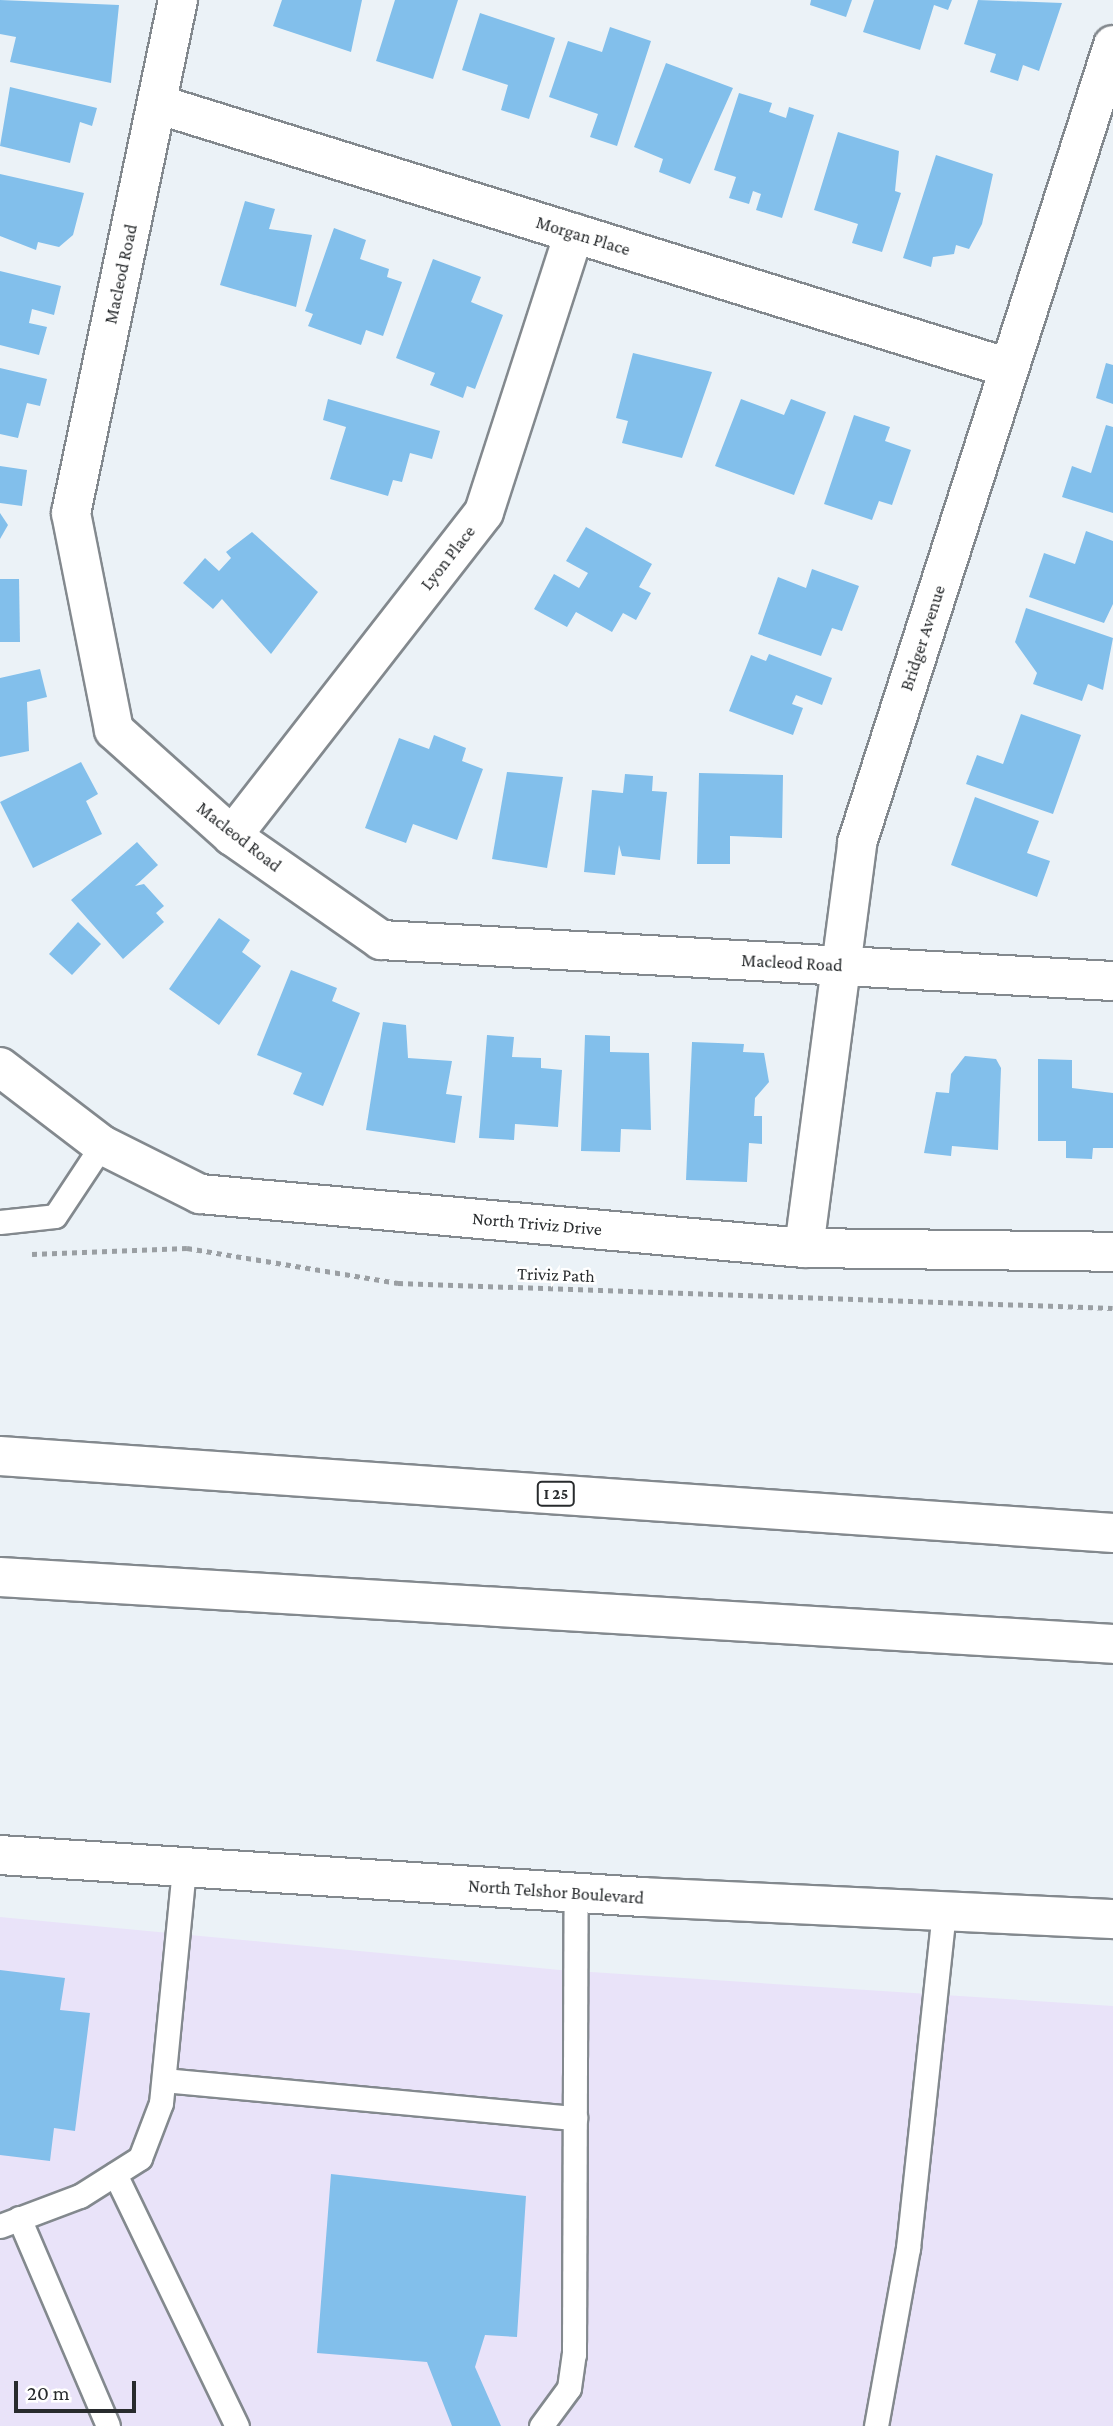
<!DOCTYPE html>
<html>
<head>
<meta charset="utf-8">
<style>
	body { margin:0 }
	#map { position:relative; width:1113px; height:2426px; overflow:hidden; background:#ebf2f7; font-family:"Crimson Pro",serif }
	div>[style] { position:absolute }
	.commercial>* { inset:0; background:#e9e3f9 }
	.building>* { inset:0; background:#82bfeb }
	.path>* { height:4.5px; margin-top:-2.25px; transform-origin:0; background:repeating-linear-gradient(90deg,#9a9fa3 0 5px,transparent 0 10px) }
	.roads { filter:drop-shadow(2px 0 #83898e) drop-shadow(-2px 0 #83898e) drop-shadow(0 2px #83898e) drop-shadow(0 -2px #83898e) }
	.lane>* { height:23px; margin:-11.5px; padding:0 11.5px; transform-origin:11.5px; border-radius:11.5px; background:#fff }
	.street>* { height:38px; margin:-19px; padding:0 19px; transform-origin:19px; border-radius:19px; background:#fff }
	.secondary>* { height:38px; margin:-19px; padding:0 19px; transform-origin:19px; border-radius:19px; background:#fff }
	.highway>* { height:38px; margin:-19px; padding:0 19px; transform-origin:19px; border-radius:19px; background:#fff }
	span { translate:-50% -50%; white-space:nowrap; text-align:center; line-height:1.15; -webkit-text-stroke:5px #fff; paint-order:stroke }
	.shield-label span { padding:2px 5px; background:#fff; border:2px solid; border-radius:5px; -webkit-text-stroke-width:0 }
	.shield-label { font-size:16px; color:#282b2d; font-weight:700 }
	.street-label { font-size:18px; color:#282b2d }
	.scale { position:absolute; left:14px; top:2381px; width:122px; height:32px; box-sizing:border-box; border:4px solid #282b2d; border-top:0; padding-left:9px; font-size:21px; line-height:24px; white-space:nowrap; color:#282b2d; -webkit-text-stroke:5px #fff; paint-order:stroke }
</style>
</head>
<body>
<div id="map">
	<div class="commercial">
		<i style="clip-path:polygon(0 1917px,560px 1970px,1113px 2006px,1113px 2426px,0 2426px)"></i>
	</div>
	<div class="building">
		<i style="clip-path:polygon(0 0,119px 5px,111px 83px,10px 62px,16px 37px,0 34px)"></i>
		<i style="clip-path:polygon(282px 0,362px 0,351px 52px,273px 26px)"></i>
		<i style="clip-path:polygon(395px 0,458px 0,433px 79px,376px 61px)"></i>
		<i style="clip-path:polygon(811px 0,852px 0,846px 17px,810px 5px)"></i>
		<i style="clip-path:polygon(874px 0,952px 0,948px 10px,934px 5px,920px 50px,863px 32px)"></i>
		<i style="clip-path:polygon(978px 0,1062px 3px,1039px 71px,1023px 65px,1018px 81px,990px 72px,996px 54px,964px 44px)"></i>
		<i style="clip-path:polygon(480px 13px,555px 38px,529px 119px,501px 110px,508px 85px,462px 70px)"></i>
		<i style="clip-path:polygon(610px 27px,651px 41px,617px 146px,590px 137px,598px 114px,549px 97px,568px 41px,602px 52px)"></i>
		<i style="clip-path:polygon(666px 63px,733px 88px,690px 184px,659px 172px,663px 159px,634px 147px)"></i>
		<i style="clip-path:polygon(10px 87px,97px 108px,92px 126px,80px 122px,70px 163px,0 146px)"></i>
		<i style="clip-path:polygon(739px 93px,772px 103px,769px 112px,786px 118px,789px 107px,814px 115px,782px 218px,756px 210px,761px 194px,753px 191px,749px 204px,729px 198px,736px 177px,714px 170px)"></i>
		<i style="clip-path:polygon(838px 132px,899px 151px,895px 191px,901px 193px,882px 252px,852px 243px,858px 224px,814px 210px)"></i>
		<i style="clip-path:polygon(936px 155px,993px 174px,982px 224px,969px 249px,956px 245px,954px 254px,933px 257px,931px 267px,903px 258px)"></i>
		<i style="clip-path:polygon(0 174px,84px 193px,73px 235px,59px 247px,38px 242px,36px 250px,0 236px)"></i>
		<i style="clip-path:polygon(245px 201px,275px 209px,269px 229px,312px 235px,296px 307px,220px 285px)"></i>
		<i style="clip-path:polygon(334px 228px,366px 240px,360px 259px,389px 269px,387px 277px,402px 282px,383px 336px,366px 330px,361px 345px,308px 326px,313px 314px,305px 311px)"></i>
		<i style="clip-path:polygon(433px 259px,481px 277px,471px 302px,503px 315px,475px 389px,467px 386px,463px 398px,430px 385px,435px 373px,396px 358px)"></i>
		<i style="clip-path:polygon(0 271px,61px 286px,54px 315px,32px 309px,29px 323px,47px 327px,39px 355px,0 345px)"></i>
		<i style="clip-path:polygon(633px 353px,712px 372px,682px 458px,622px 443px,628px 421px,616px 418px)"></i>
		<i style="clip-path:polygon(1106px 363px,1113px 365px,1113px 404px,1096px 398px)"></i>
		<i style="clip-path:polygon(0 368px,47px 379px,40px 406px,27px 403px,18px 438px,0 434px)"></i>
		<i style="clip-path:polygon(328px 399px,440px 431px,432px 459px,410px 453px,402px 482px,393px 480px,388px 496px,330px 479px,346px 427px,323px 420px)"></i>
		<i style="clip-path:polygon(741px 399px,784px 415px,791px 399px,826px 412px,794px 495px,715px 466px)"></i>
		<i style="clip-path:polygon(854px 415px,890px 427px,885px 441px,911px 450px,892px 505px,879px 501px,872px 520px,824px 504px)"></i>
		<i style="clip-path:polygon(1106px 425px,1113px 427px,1113px 513px,1062px 497px,1072px 466px,1091px 473px)"></i>
		<i style="clip-path:polygon(0 466px,27px 470px,22px 506px,0 503px)"></i>
		<i style="clip-path:polygon(0 513px,8px 525px,0 539px)"></i>
		<i style="clip-path:polygon(586px 527px,652px 564px,639px 587px,651px 593px,636px 620px,623px 613px,612px 632px,576px 612px,567px 627px,534px 609px,554px 574px,579px 588px,588px 573px,566px 561px)"></i>
		<i style="clip-path:polygon(1086px 531px,1113px 541px,1113px 604px,1104px 623px,1029px 597px,1044px 553px,1075px 564px)"></i>
		<i style="clip-path:polygon(252px 532px,318px 592px,271px 654px,222px 599px,213px 609px,183px 583px,205px 558px,219px 571px,231px 558px,226px 552px)"></i>
		<i style="clip-path:polygon(812px 569px,859px 586px,842px 631px,832px 628px,821px 656px,758px 634px,778px 577px,806px 588px)"></i>
		<i style="clip-path:polygon(0 579px,19px 579px,20px 642px,0 642px)"></i>
		<i style="clip-path:polygon(1026px 608px,1113px 638px,1103px 690px,1088px 684px,1082px 701px,1033px 684px,1037px 673px,1015px 642px)"></i>
		<i style="clip-path:polygon(769px 654px,832px 678px,822px 705px,796px 695px,792px 704px,803px 708px,793px 735px,729px 711px,751px 655px,766px 661px)"></i>
		<i style="clip-path:polygon(40px 669px,47px 697px,27px 702px,29px 751px,0 757px,0 678px)"></i>
		<i style="clip-path:polygon(1021px 714px,1081px 735px,1053px 814px,966px 784px,977px 755px,1003px 764px)"></i>
		<i style="clip-path:polygon(434px 735px,466px 748px,462px 761px,483px 769px,457px 840px,413px 824px,406px 843px,365px 828px,399px 738px,429px 749px)"></i>
		<i style="clip-path:polygon(81px 762px,98px 794px,86px 801px,102px 834px,33px 868px,0 802px)"></i>
		<i style="clip-path:polygon(507px 772px,563px 777px,547px 868px,492px 859px)"></i>
		<i style="clip-path:polygon(699px 773px,783px 775px,782px 838px,730px 836px,730px 864px,697px 864px)"></i>
		<i style="clip-path:polygon(625px 774px,653px 776px,652px 791px,667px 792px,660px 860px,622px 856px,619px 845px,615px 875px,584px 872px,592px 790px,623px 793px)"></i>
		<i style="clip-path:polygon(975px 797px,1039px 821px,1027px 853px,1050px 861px,1037px 897px,951px 865px)"></i>
		<i style="clip-path:polygon(137px 842px,158px 865px,135px 886px,144px 884px,164px 906px,156px 913px,164px 922px,123px 959px,71px 900px)"></i>
		<i style="clip-path:polygon(219px 918px,250px 940px,242px 952px,261px 966px,219px 1025px,169px 989px)"></i>
		<i style="clip-path:polygon(78px 922px,101px 944px,72px 975px,49px 954px)"></i>
		<i style="clip-path:polygon(291px 970px,337px 988px,332px 1001px,360px 1013px,323px 1106px,293px 1094px,302px 1073px,257px 1055px)"></i>
		<i style="clip-path:polygon(383px 1022px,406px 1025px,408px 1058px,452px 1061px,446px 1094px,462px 1096px,455px 1143px,366px 1130px)"></i>
		<i style="clip-path:polygon(487px 1035px,514px 1037px,512px 1057px,541px 1058px,541px 1068px,562px 1070px,558px 1127px,515px 1124px,514px 1140px,479px 1138px)"></i>
		<i style="clip-path:polygon(585px 1035px,610px 1036px,610px 1052px,649px 1053px,651px 1130px,621px 1129px,620px 1152px,581px 1151px)"></i>
		<i style="clip-path:polygon(692px 1042px,744px 1044px,743px 1052px,764px 1053px,769px 1082px,755px 1098px,754px 1116px,762px 1116px,762px 1144px,749px 1143px,747px 1182px,686px 1180px)"></i>
		<i style="clip-path:polygon(965px 1056px,996px 1059px,1001px 1068px,998px 1150px,952px 1146px,951px 1156px,924px 1153px,936px 1092px,949px 1093px,951px 1074px)"></i>
		<i style="clip-path:polygon(1038px 1059px,1072px 1060px,1072px 1088px,1113px 1093px,1113px 1148px,1093px 1148px,1092px 1159px,1066px 1158px,1066px 1141px,1038px 1141px)"></i>
		<i style="clip-path:polygon(0 1970px,65px 1978px,60px 2010px,90px 2013px,75px 2131px,54px 2128px,50px 2161px,0 2155px)"></i>
		<i style="clip-path:polygon(331px 2174px,526px 2196px,517px 2337px,485px 2335px,475px 2367px,501px 2426px,452px 2426px,427px 2362px,317px 2353px)"></i>
	</div>
	<div class="path">
		<i style="left:32px;top:1254px;width:155px;rotate:-2.2deg"></i>
		<i style="left:187px;top:1248px;width:214px;rotate:9.4deg"></i>
		<i style="left:398px;top:1283px;width:715px;rotate:2deg"></i>
	</div>
	<div class="roads">
		<div class="lane">
			<i style="left:0;top:1222px;width:55px;rotate:-6.2deg"></i>
			<i style="left:55px;top:1216px;width:85px;rotate:-56.5deg"></i>
			<i style="left:164px;top:2080px;width:413px;rotate:5.3deg"></i>
			<i style="left:115px;top:2174px;width:280px;rotate:64.2deg"></i>
			<i style="left:19px;top:2218px;width:226px;rotate:66.8deg"></i>
			<i style="left:0;top:2226px;width:85px;rotate:-20.6deg"></i>
			<i style="left:80px;top:2196px;width:71px;rotate:-32.3deg"></i>
			<i style="left:140px;top:2158px;width:59px;rotate:-69.1deg"></i>
			<i style="left:161px;top:2103px;width:235px;rotate:-84.4deg"></i>
			<i style="left:541px;top:2426px;width:47px;rotate:-53.6deg"></i>
			<i style="left:569px;top:2388px;width:34px;rotate:-82deg"></i>
			<i style="left:574px;top:2354px;width:461px;rotate:-89.8deg"></i>
			<i style="left:876px;top:2426px;width:181px;rotate:-79.8deg"></i>
			<i style="left:908px;top:2248px;width:339px;rotate:-83.9deg"></i>
		</div>
		<div class="street">
			<i style="left:178px;top:0;width:524px;rotate:101.78deg"></i>
			<i style="left:71px;top:513px;width:221px;rotate:78.8deg"></i>
			<i style="left:114px;top:730px;width:159px;rotate:41.9deg"></i>
			<i style="left:232px;top:836px;width:182px;rotate:34.9deg"></i>
			<i style="left:381px;top:940px;width:733px;rotate:3.21deg"></i>
			<i style="left:157px;top:104px;width:892px;rotate:17.22deg"></i>
			<i style="left:232px;top:836px;width:410px;rotate:-52.1deg"></i>
			<i style="left:484px;top:512px;width:293px;rotate:-72.1deg"></i>
			<i style="left:804px;top:1248px;width:408px;rotate:-82.5deg"></i>
			<i style="left:857px;top:843px;width:838px;rotate:-72.21deg"></i>
		</div>
		<div class="secondary">
			<i style="left:0;top:1067px;width:128px;rotate:37.4deg"></i>
			<i style="left:102px;top:1145px;width:110px;rotate:26.6deg"></i>
			<i style="left:200px;top:1194px;width:606px;rotate:5.11deg"></i>
			<i style="left:804px;top:1248px;width:309px;rotate:0.7deg"></i>
			<i style="left:0;top:1855px;width:644px;rotate:3.74deg"></i>
			<i style="left:643px;top:1897px;width:471px;rotate:2.7deg"></i>
		</div>
		<div class="highway">
			<i style="left:0;top:1456px;width:1116px;rotate:3.96deg"></i>
			<i style="left:0;top:1577px;width:1115px;rotate:3.44deg"></i>
		</div>
	</div>
	<div class="shield-label">
		<span style="left:556px;top:1494px">I 25</span>
	</div>
	<div class="street-label">
		<span style="left:583px;top:236px;rotate:17deg">Morgan Place</span>
		<span style="left:121px;top:274px;rotate:-78deg">Macleod Road</span>
		<span style="left:448px;top:558px;rotate:-52deg">Lyon Place</span>
		<span style="left:923px;top:638px;rotate:-72deg">Bridger Avenue</span>
		<span style="left:239px;top:837px;rotate:38deg">Macleod Road</span>
		<span style="left:792px;top:963px;rotate:3deg">Macleod Road</span>
		<span style="left:537px;top:1224px;rotate:5deg">North Triviz Drive</span>
		<span style="left:556px;top:1275px;rotate:2deg">Triviz Path</span>
		<span style="left:556px;top:1892px;rotate:4deg">North Telshor Boulevard</span>
	</div>
	<div class="scale">20 m</div>
</div>
</body>
</html>
